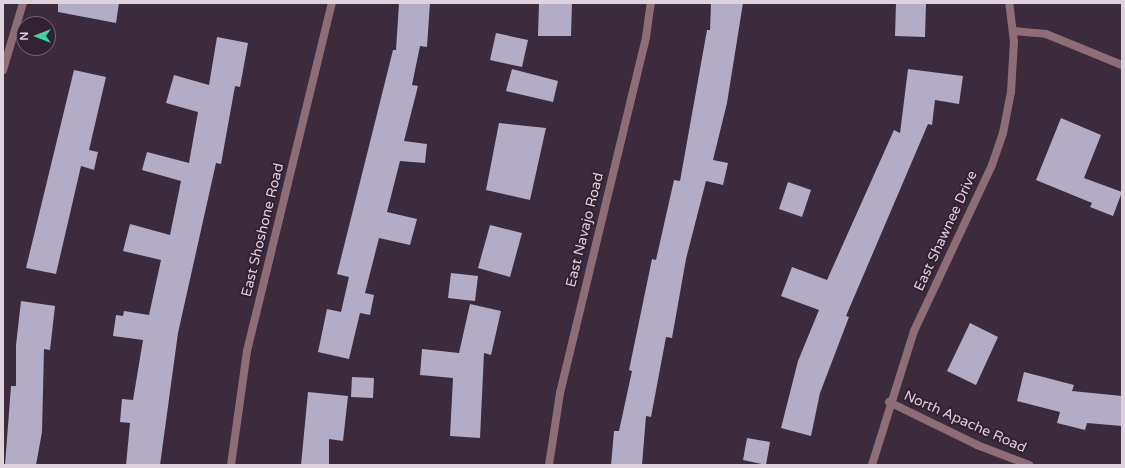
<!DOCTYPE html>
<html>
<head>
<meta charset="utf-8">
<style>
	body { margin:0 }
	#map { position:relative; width:1125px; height:468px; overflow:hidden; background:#3c2b3c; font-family:"Varela Round",sans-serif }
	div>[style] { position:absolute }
	.building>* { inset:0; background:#b2acc7 }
	.minor>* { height:8px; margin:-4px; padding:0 4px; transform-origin:4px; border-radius:4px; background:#8e6d76 }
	span { translate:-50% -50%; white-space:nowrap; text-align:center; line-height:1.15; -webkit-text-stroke:4px #322131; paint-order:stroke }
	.street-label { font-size:14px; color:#ded2dd }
	.frame { position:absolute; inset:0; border:4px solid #ded2dd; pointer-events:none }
	.north { position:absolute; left:16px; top:16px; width:40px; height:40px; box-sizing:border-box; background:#322131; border:1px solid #776876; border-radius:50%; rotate:270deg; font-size:11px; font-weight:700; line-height:16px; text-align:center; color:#ded2dd }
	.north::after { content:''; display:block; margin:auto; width:14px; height:18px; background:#3fd4a2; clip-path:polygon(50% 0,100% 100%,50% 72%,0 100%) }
</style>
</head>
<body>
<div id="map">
	<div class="building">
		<i style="clip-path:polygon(58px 3px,119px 3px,116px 23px,58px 12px)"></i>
		<i style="clip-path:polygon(399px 3px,430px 3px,427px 47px,420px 46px,412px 85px,418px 86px,404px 141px,427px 144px,425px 163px,400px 161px,387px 212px,417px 219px,410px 245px,379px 238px,365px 293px,374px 295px,370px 315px,360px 313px,349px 359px,318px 352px,327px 309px,341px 312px,349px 277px,337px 274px,393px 50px,396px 50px)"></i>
		<i style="clip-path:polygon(539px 3px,572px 3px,571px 36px,538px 36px)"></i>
		<i style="clip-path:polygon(711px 3px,743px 3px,727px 103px,713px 160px,728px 163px,723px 185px,706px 181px,686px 259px,672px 338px,666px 337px,651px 417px,646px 416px,642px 465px,611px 465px,614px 431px,619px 431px,632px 371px,629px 370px,652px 259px,656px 260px,674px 180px,680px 181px,707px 30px,710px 30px)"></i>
		<i style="clip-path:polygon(896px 3px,926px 3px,925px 37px,895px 36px)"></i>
		<i style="clip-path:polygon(496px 33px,528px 40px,522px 67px,490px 60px)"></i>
		<i style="clip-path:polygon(217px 37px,248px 43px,240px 87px,235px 86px,221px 164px,216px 163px,178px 333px,160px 465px,126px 465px,130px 423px,120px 422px,122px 399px,133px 400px,143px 340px,113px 336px,116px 315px,123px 316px,124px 311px,149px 315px,161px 260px,123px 251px,130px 224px,170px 235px,181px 181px,142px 170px,147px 152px,189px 163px,198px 112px,166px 103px,174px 75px,209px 85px)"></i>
		<i style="clip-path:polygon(512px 69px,558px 81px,553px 102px,506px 91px)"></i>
		<i style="clip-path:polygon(908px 69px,963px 76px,959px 104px,935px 100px,932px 125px,928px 124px,846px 316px,849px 317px,820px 393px,811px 436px,781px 428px,798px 361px,819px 310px,781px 296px,792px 267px,827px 280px,894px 130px,900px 133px)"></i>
		<i style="clip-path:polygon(74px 70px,106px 77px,89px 150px,98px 152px,94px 170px,81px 166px,56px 274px,26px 268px)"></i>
		<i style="clip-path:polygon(1061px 118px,1101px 135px,1084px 178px,1122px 192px,1113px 216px,1090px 207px,1092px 203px,1036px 180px)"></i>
		<i style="clip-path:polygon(499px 123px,546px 128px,530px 200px,486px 190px)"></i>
		<i style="clip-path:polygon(788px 182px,811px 190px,802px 217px,779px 209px)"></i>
		<i style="clip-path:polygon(490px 225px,522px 233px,510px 277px,478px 268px)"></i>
		<i style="clip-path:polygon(451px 273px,478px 276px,475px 301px,448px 298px)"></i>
		<i style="clip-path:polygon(21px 301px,55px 306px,50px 350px,44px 349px,42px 432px,36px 465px,5px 465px,11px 386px,16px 386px,16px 345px)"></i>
		<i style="clip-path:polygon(470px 304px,501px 311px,491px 355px,484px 353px,480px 438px,450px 436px,453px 378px,420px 375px,422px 349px,459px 353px)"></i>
		<i style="clip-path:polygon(970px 323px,998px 337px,976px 385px,947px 371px)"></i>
		<i style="clip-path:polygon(1024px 372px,1074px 385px,1072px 391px,1122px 396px,1122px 426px,1087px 423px,1085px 430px,1057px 423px,1060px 412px,1017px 401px)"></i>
		<i style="clip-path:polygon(352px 377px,374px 378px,373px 398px,351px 397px)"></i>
		<i style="clip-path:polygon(308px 392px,348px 396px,343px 441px,329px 439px,329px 465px,301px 465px)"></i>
		<i style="clip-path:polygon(747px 438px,770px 442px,766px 465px,743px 460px)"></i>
	</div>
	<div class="minor">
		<i style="left:1013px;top:31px;width:33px;rotate:5deg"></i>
		<i style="left:1046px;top:34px;width:82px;rotate:22.2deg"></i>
		<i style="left:3px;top:70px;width:70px;rotate:-73.4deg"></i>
		<i style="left:889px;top:402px;width:98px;rotate:26deg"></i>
		<i style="left:977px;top:445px;width:56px;rotate:21deg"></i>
		<i style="left:231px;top:465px;width:115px;rotate:-82deg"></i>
		<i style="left:247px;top:351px;width:358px;rotate:-76.3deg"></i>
		<i style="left:549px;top:465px;width:73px;rotate:-81.3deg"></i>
		<i style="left:560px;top:393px;width:366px;rotate:-76.4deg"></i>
		<i style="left:646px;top:37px;width:34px;rotate:-82deg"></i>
		<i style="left:872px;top:465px;width:140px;rotate:-72.6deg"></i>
		<i style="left:914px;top:331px;width:183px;rotate:-64.8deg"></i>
		<i style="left:992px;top:165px;width:34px;rotate:-71deg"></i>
		<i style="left:1003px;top:133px;width:42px;rotate:-79deg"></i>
		<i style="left:1011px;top:92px;width:50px;rotate:-86.6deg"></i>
		<i style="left:1014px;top:42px;width:39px;rotate:-97deg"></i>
	</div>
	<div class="street-label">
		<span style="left:263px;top:230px;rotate:-76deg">East Shoshone Road</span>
		<span style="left:585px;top:230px;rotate:-76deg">East Navajo Road</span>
		<span style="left:946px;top:231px;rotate:-65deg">East Shawnee Drive</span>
		<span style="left:965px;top:422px;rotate:24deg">North Apache Road</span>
	</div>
	<div class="frame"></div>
	<div class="north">N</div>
</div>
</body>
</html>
